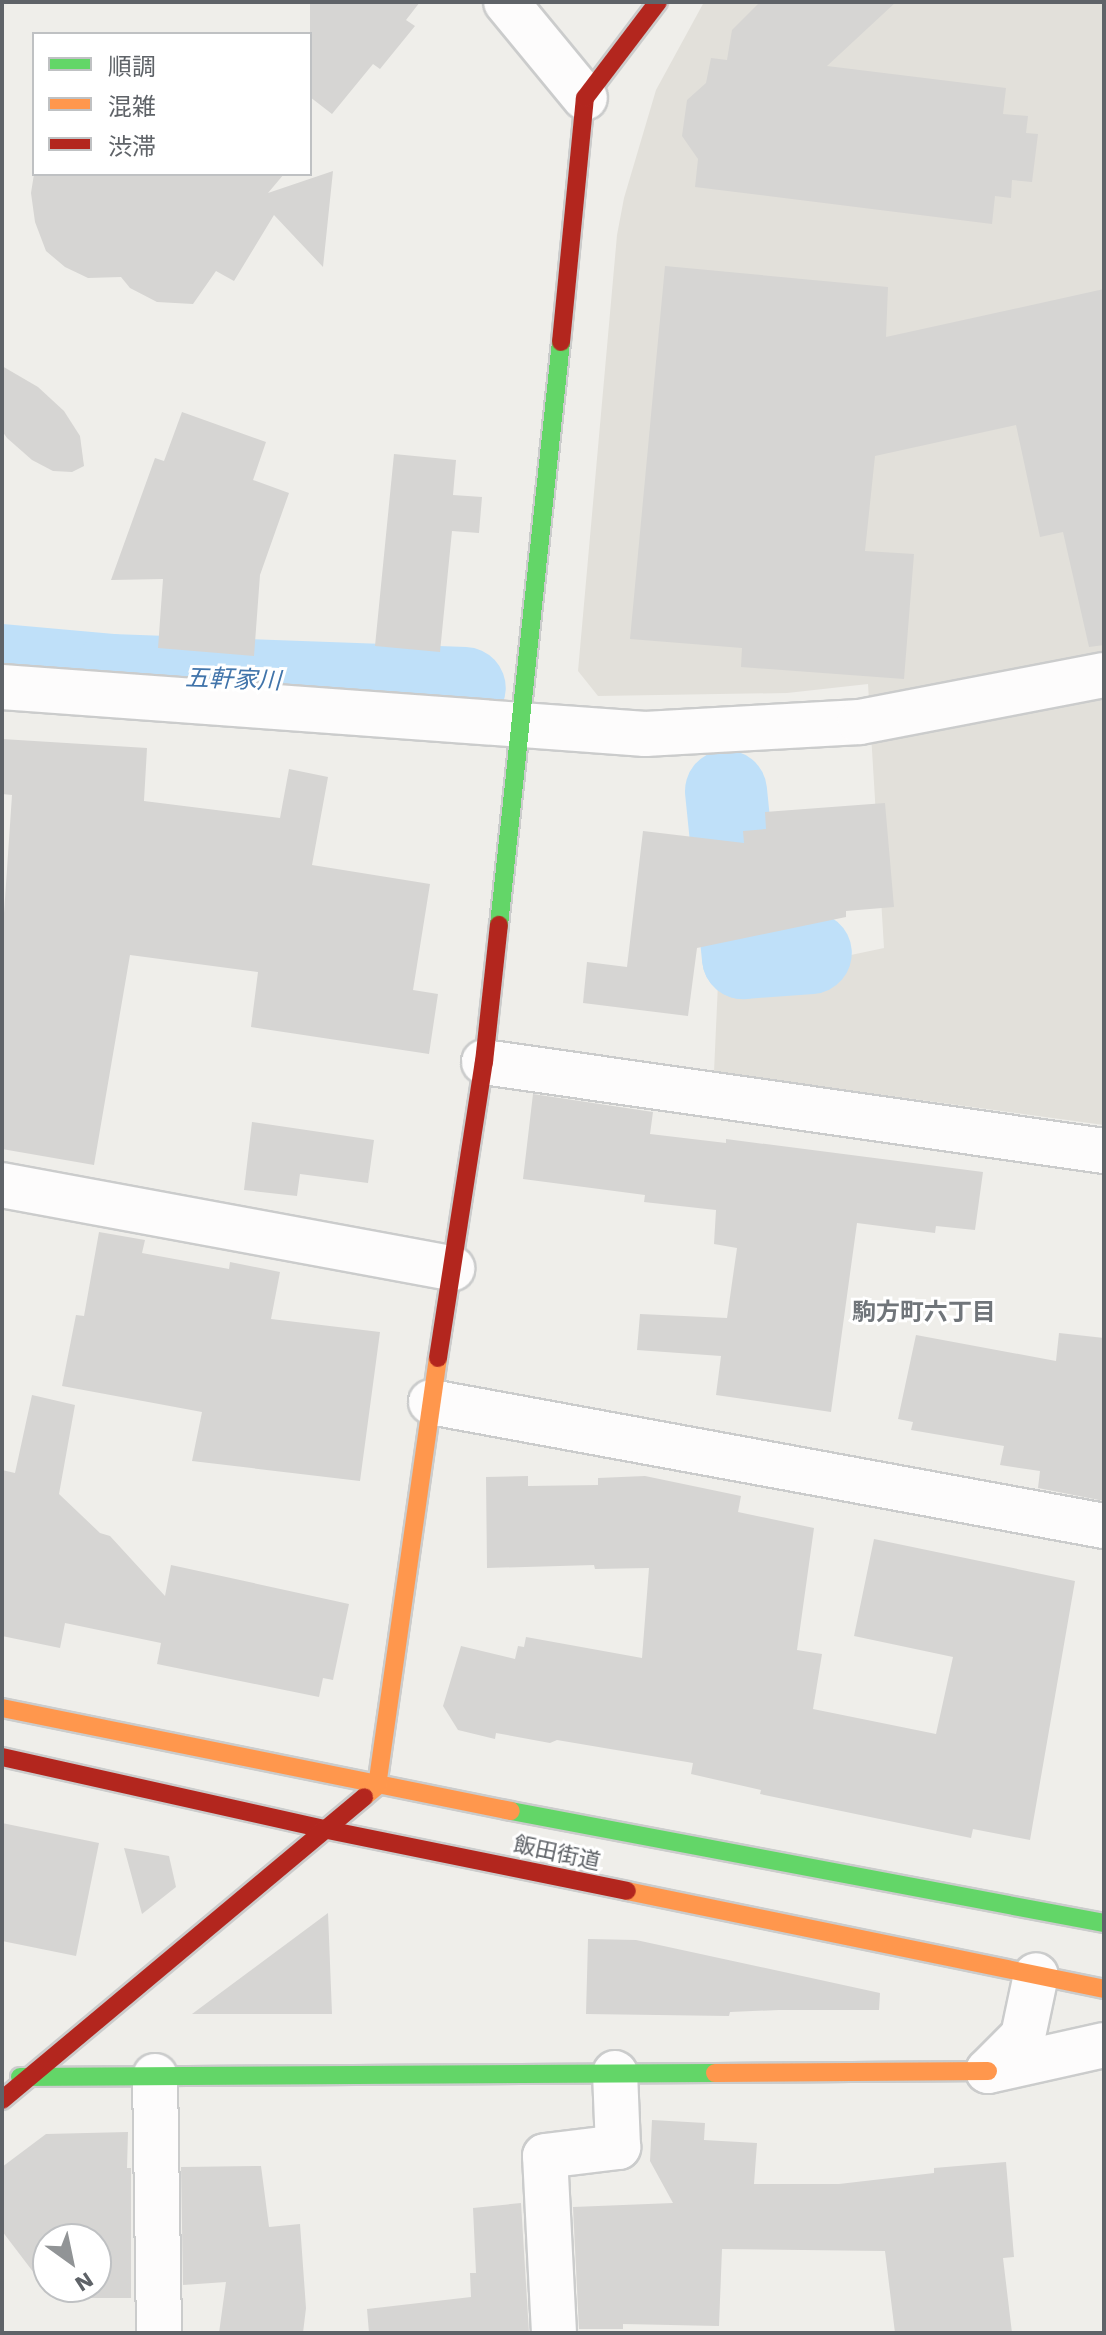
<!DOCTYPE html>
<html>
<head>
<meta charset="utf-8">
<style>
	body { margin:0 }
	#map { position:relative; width:1106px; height:2335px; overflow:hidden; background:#efeeea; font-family:"Work Sans","Noto Sans JP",sans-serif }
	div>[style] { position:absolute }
	.education>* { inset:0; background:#e2e0da }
	.river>* { height:82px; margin:-41px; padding:0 41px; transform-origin:41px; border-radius:41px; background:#bfe0f9 }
	.building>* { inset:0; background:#d6d5d3 }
	.roads { filter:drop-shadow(2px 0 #cbcccc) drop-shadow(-2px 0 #cbcccc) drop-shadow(0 2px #cbcccc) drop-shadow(0 -2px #cbcccc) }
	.street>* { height:44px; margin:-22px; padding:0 22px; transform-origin:22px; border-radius:22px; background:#fdfcfc }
	.fast>* { height:18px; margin:-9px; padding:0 9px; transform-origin:9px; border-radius:9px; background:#63d668 }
	.slow>* { height:18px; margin:-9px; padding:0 9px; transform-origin:9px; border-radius:9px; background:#ff974d }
	.jam>* { height:18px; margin:-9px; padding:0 9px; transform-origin:9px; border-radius:9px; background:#b3261e }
	span { translate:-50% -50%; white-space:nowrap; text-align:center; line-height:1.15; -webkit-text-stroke:6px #fff; paint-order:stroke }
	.street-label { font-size:22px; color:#5f6368 }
	.water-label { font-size:24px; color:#4174aa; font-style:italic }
	.neighbourhood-label { font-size:24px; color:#70757a; font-weight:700 }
	.frame { position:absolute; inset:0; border:4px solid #5f6368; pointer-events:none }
	.legend { position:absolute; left:32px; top:32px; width:280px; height:144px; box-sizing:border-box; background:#fff; border:2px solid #bfc1c3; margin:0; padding:10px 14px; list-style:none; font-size:24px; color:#5f6368 }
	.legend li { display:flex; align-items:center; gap:16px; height:40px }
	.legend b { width:40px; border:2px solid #bfc1c3 }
	.north { position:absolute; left:32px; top:2223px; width:80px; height:80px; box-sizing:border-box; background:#fff; border:2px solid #bfc1c3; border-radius:50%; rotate:147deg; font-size:22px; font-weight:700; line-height:32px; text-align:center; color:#5f6368 }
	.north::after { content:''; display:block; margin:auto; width:28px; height:36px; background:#919496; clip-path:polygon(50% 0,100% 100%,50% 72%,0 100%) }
</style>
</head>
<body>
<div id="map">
	<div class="education">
		<i style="clip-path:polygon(704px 2px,1104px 2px,1104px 1125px,714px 1072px,718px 983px,884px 948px,868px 684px,787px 693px,598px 696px,578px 671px,617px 235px,624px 198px,656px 90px)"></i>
	</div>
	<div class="river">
		<i style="left:2px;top:665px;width:109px;rotate:5.2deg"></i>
		<i style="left:111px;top:675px;width:354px;rotate:2.1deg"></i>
		<i style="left:726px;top:791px;width:168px;rotate:84.2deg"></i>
		<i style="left:743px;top:958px;width:68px;rotate:-4.2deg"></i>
	</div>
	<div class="building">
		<i style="clip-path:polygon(310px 2px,420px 2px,406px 20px,415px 26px,380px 69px,373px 64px,332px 114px,310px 97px)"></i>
		<i style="clip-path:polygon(760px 2px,896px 2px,827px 66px,1006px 88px,1003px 114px,1028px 116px,1026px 133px,1038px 134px,1032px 182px,1012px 180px,1011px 198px,995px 196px,992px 224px,695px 187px,698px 159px,682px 136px,687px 100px,706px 83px,711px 58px,727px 60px,732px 30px)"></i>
		<i style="clip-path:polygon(333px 171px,323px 267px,274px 215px,234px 281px,216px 271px,193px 304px,157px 302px,130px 288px,121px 277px,88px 278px,65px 267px,46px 251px,35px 222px,31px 193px,34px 174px,284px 174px,268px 193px)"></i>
		<i style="clip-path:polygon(665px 266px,888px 287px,886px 337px,1104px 289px,1104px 645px,1089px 647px,1063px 532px,1040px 537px,1016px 425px,875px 456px,865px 551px,914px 554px,904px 679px,741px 667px,742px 648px,630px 639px)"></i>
		<i style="clip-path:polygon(2px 366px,38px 387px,64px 411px,80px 436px,84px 466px,72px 472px,53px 471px,32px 460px,7px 438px,2px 431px)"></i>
		<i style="clip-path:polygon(182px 412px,266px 442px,253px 480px,289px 493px,260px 575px,254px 656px,158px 648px,163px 579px,111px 580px,155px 458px,164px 461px)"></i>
		<i style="clip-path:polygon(394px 454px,456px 460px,453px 495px,482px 497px,479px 533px,452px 531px,440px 652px,375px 646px)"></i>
		<i style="clip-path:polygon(2px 739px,147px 748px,144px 801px,280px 818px,289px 769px,328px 777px,312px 865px,430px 884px,413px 990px,438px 994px,429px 1054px,251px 1027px,258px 972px,130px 955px,94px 1165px,2px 1149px,2px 943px,12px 795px,2px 794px)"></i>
		<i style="clip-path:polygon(885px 803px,894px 907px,846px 911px,846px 917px,697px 948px,688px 1016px,583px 1003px,587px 962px,627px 967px,643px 831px,744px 843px,743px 831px,766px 829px,765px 812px)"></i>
		<i style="clip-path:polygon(533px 1094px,653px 1112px,650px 1134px,726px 1143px,726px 1139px,983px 1172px,975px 1230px,936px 1226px,935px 1233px,857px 1223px,831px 1412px,716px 1395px,721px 1356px,637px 1350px,640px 1314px,727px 1318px,737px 1248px,714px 1244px,716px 1210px,644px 1202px,645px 1195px,523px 1179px)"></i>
		<i style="clip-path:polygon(252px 1122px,374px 1140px,368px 1183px,300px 1174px,297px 1196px,244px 1190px)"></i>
		<i style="clip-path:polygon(99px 1232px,145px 1240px,142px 1253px,229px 1269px,230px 1262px,280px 1272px,271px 1319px,380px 1332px,360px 1481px,192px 1461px,202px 1412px,62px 1386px,76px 1315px,84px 1316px)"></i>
		<i style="clip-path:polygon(1059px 1333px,1104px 1338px,1104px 1501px,1038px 1488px,1040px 1471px,1000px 1465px,1004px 1446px,911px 1430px,913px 1422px,898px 1419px,916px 1335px,1056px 1361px)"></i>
		<i style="clip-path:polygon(32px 1395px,75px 1405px,59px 1494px,100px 1533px,110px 1536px,165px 1596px,171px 1565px,349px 1604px,333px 1680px,323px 1678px,319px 1697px,157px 1664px,161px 1643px,65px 1623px,60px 1648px,2px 1636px,2px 1470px,15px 1473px)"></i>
		<i style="clip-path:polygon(528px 1476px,528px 1486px,598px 1485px,598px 1478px,645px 1476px,741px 1496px,738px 1512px,814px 1528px,797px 1650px,822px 1654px,813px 1709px,936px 1734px,953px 1657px,854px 1636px,874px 1539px,1075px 1581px,1030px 1840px,973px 1829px,971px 1838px,760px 1794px,761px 1790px,691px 1774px,693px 1763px,557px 1740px,550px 1743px,496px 1733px,495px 1739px,458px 1730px,443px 1706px,461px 1646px,515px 1659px,518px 1646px,524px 1647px,526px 1637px,642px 1658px,649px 1568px,595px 1569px,594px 1565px,487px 1568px,486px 1477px)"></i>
		<i style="clip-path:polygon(2px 1823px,99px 1843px,76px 1956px,2px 1941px)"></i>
		<i style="clip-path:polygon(124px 1848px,169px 1856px,176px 1887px,142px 1914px)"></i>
		<i style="clip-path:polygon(328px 1913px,332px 2014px,192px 2014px)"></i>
		<i style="clip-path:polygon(588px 1939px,636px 1940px,880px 1993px,879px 2010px,779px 2010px,730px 2012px,729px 2016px,586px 2014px)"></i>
		<i style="clip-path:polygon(652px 2120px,705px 2123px,704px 2140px,757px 2143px,754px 2184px,839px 2184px,934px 2173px,934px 2168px,1006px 2162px,1014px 2257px,1003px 2258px,1012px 2333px,895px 2333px,885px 2251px,722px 2249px,719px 2326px,623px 2324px,623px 2329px,579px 2329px,573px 2207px,673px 2203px,650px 2161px)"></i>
		<i style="clip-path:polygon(evenodd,128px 2132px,127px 2168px,131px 2168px,131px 2298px,53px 2298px,2px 2231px,2px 2167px,46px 2134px,128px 2132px,48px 2239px,96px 2239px,96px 2287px,48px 2287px,48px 2239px)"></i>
		<i style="clip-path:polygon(261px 2166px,269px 2227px,300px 2224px,306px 2308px,303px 2333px,219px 2333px,226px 2282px,183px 2285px,181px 2167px)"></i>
		<i style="clip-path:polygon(521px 2203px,529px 2333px,369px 2333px,367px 2309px,471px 2297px,470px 2273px,476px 2273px,473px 2208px)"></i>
	</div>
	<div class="roads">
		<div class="street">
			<i style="left:506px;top:2px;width:124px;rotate:50.5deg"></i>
			<i style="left:2px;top:687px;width:645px;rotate:4.18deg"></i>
			<i style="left:645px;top:734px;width:215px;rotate:-3.2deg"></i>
			<i style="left:860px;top:722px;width:248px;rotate:-10.9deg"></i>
			<i style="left:484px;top:1062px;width:626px;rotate:8.17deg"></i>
			<i style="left:2px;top:1185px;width:458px;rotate:10.5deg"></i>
			<i style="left:431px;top:1402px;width:684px;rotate:10.44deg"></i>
			<i style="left:988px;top:2071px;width:119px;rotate:-12.6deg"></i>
			<i style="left:988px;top:2071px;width:49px;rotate:-45deg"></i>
			<i style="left:1023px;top:2036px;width:62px;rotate:-78deg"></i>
			<i style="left:155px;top:2076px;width:257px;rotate:89.1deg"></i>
			<i style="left:554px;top:2333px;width:177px;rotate:-92.9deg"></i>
			<i style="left:545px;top:2156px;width:74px;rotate:-7deg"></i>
			<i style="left:618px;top:2147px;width:74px;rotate:-92.3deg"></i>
		</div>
		<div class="fast">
			<i style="left:499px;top:925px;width:586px;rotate:-83.93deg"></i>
			<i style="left:511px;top:1811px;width:603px;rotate:10.7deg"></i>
			<i style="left:20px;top:2077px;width:695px;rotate:-0.33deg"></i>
		</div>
		<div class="slow">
			<i style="left:2px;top:1708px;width:519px;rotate:11.44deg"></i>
			<i style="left:364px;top:1797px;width:17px;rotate:-40deg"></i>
			<i style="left:377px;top:1786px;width:432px;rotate:-81.9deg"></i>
			<i style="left:627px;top:1891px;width:487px;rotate:11.6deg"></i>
			<i style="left:715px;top:2073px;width:273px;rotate:-0.4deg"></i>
		</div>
		<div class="jam">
			<i style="left:561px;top:342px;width:245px;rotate:-84.4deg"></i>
			<i style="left:585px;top:98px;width:121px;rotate:-52.8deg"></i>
			<i style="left:438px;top:1358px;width:300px;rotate:-81.2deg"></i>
			<i style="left:484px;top:1062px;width:138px;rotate:-83.8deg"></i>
			<i style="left:2px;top:1757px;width:329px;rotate:12.6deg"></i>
			<i style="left:323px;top:1829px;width:310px;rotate:11.5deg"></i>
			<i style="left:2px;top:2100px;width:472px;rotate:-39.9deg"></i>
		</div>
	</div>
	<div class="street-label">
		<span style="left:557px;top:1853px;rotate:12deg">飯田街道</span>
	</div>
	<div class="water-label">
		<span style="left:233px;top:680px;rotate:2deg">五軒家川</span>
	</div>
	<div class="neighbourhood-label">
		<span style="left:924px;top:1313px">駒方町六丁目</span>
	</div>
	<div class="frame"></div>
	<ul class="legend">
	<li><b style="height:10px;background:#63d668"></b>順調</li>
	<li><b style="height:10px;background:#ff974d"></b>混雑</li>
	<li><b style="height:10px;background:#b3261e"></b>渋滞</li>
	</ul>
	<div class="north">N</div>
</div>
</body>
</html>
